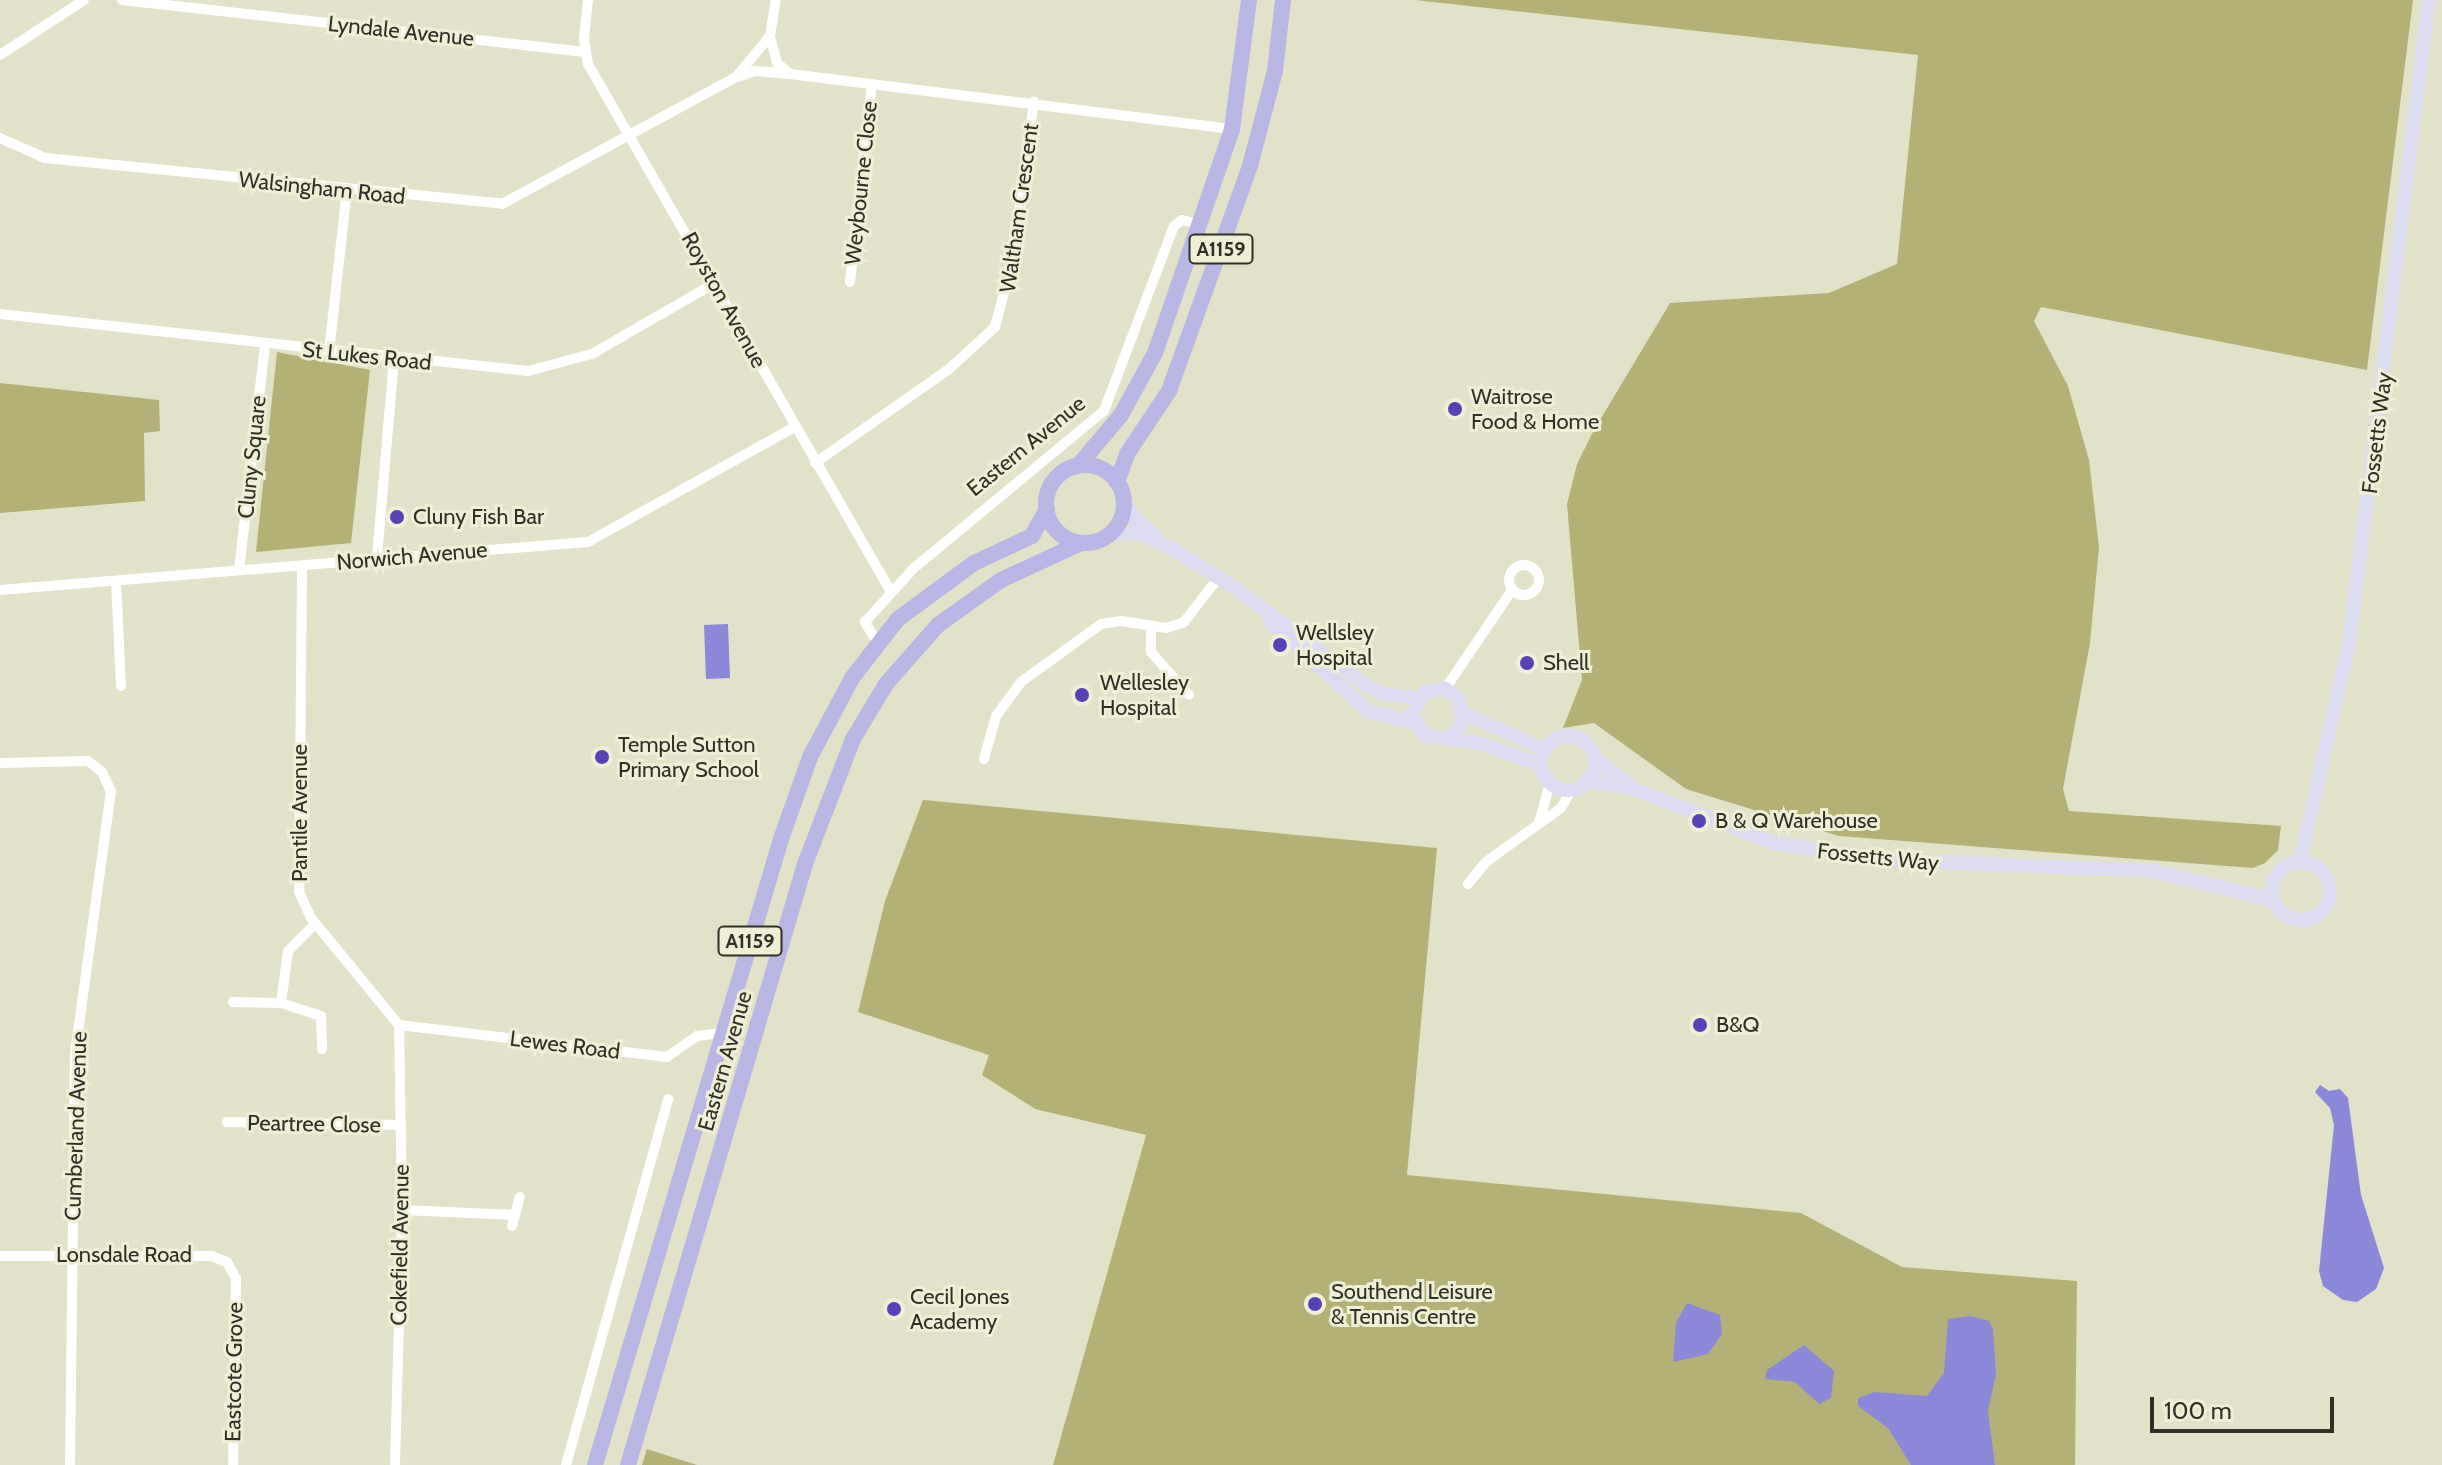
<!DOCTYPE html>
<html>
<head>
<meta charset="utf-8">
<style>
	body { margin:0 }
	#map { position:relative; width:2442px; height:1465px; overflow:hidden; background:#e2e2c9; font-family:Cabin,sans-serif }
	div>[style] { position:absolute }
	.green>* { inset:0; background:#b4b177 }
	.water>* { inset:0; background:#8b87d9 }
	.street>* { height:10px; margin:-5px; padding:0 5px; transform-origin:5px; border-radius:5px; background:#fff }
	.street>.ring { margin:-5px; padding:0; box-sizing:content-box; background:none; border:10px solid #fff; border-radius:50% }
	.secondary>* { height:14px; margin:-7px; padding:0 7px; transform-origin:7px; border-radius:7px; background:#dcdbf2 }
	.secondary>.ring { margin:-7px; padding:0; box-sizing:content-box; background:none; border:14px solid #dcdbf2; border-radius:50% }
	.primary>* { height:16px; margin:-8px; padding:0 8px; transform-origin:8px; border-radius:8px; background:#b9b6e5 }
	.primary>.ring { margin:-8px; padding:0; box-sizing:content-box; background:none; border:16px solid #b9b6e5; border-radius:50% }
	.dots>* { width:22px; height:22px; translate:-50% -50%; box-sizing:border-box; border:4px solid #efefd6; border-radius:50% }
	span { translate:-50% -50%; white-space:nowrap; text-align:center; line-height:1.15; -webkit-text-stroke:6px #efefd6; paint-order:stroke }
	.shield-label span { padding:2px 6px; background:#efefd6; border:2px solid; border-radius:6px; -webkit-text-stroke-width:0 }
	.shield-label { font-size:20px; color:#303027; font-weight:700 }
	.street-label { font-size:22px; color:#303027 }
	.poi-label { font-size:22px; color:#303027 }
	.left { translate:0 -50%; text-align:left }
	.scale { position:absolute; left:2150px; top:1397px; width:184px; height:36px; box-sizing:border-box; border:4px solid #303027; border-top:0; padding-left:10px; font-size:24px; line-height:28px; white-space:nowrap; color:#303027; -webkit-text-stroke:6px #efefd6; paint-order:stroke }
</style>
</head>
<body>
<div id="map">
	<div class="green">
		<i style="clip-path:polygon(1415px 0,2413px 0,2367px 370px,2041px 307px,2034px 321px,2068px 386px,2089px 460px,2099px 547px,2090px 643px,2063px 789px,2069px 811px,2281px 826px,2278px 850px,2265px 863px,2253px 868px,1839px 836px,1686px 789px,1594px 723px,1563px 728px,1582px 680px,1567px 504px,1577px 464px,1594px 430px,1670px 303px,1829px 293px,1897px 264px,1918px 55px)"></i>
		<i style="clip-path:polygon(277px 352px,370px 370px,351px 543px,256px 552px)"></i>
		<i style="clip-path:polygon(0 383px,159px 400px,160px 431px,144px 433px,145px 501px,0 513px)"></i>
		<i style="clip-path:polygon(923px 800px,1437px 848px,1407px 1175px,1801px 1213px,1902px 1267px,2077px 1281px,2075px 1465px,1053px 1465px,1146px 1135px,1035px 1109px,982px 1075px,989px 1055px,858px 1012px,885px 901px)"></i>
		<i style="clip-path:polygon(647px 1449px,697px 1465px,642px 1465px)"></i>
	</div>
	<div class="water">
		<i style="clip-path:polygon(728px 624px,730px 678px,706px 679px,704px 625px)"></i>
		<i style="clip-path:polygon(2320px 1085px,2329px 1091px,2340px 1089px,2348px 1098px,2361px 1195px,2384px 1268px,2376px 1289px,2357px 1302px,2343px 1300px,2323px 1286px,2319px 1271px,2334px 1125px,2330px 1108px,2315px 1092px)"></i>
		<i style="clip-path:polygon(1687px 1303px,1720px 1315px,1722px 1334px,1708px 1354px,1673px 1362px,1676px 1323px)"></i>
		<i style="clip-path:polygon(1971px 1316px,1989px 1321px,1993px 1329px,1996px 1374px,1988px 1411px,1995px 1465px,1911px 1465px,1888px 1428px,1858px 1406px,1858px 1398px,1875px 1392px,1927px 1396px,1944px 1373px,1948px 1319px)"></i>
		<i style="clip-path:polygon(1804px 1345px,1834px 1371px,1831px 1398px,1819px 1404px,1795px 1382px,1765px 1379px,1767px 1370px)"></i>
	</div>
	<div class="street">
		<i style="left:122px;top:0;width:466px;rotate:6.4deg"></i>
		<i style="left:588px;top:0;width:39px;rotate:96deg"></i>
		<i style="left:584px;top:39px;width:25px;rotate:81deg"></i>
		<i style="left:588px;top:64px;width:609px;rotate:60.15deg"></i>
		<i style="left:770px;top:36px;width:28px;rotate:75deg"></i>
		<i style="left:777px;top:63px;width:17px;rotate:40deg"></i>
		<i style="left:790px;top:74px;width:445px;rotate:7.1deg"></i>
		<i style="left:0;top:55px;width:100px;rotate:-33.2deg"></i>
		<i style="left:738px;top:77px;width:18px;rotate:-19deg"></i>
		<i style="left:755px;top:71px;width:34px;rotate:5deg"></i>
		<i style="left:0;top:138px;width:49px;rotate:24deg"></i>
		<i style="left:45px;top:158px;width:459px;rotate:5.7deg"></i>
		<i style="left:502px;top:204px;width:266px;rotate:-28.5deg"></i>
		<i style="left:736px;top:77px;width:53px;rotate:-50.3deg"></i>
		<i style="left:770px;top:36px;width:36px;rotate:-81deg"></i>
		<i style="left:850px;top:282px;width:199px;rotate:-83.7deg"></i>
		<i style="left:0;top:314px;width:531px;rotate:6.16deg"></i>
		<i style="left:528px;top:371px;width:66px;rotate:-14.9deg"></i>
		<i style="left:592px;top:354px;width:142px;rotate:-30deg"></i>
		<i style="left:329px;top:352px;width:163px;rotate:-83.7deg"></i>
		<i style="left:815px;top:463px;width:164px;rotate:-35deg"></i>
		<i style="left:949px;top:369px;width:62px;rotate:-42.4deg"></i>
		<i style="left:995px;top:327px;width:71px;rotate:-75.4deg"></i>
		<i style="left:1013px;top:258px;width:158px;rotate:-82.4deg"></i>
		<i style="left:377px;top:557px;width:199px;rotate:-85.1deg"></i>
		<i class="ring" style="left:1509px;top:565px;width:20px;height:20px"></i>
		<i style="left:302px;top:567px;width:325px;rotate:90.5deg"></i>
		<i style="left:299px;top:892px;width:29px;rotate:65deg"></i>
		<i style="left:311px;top:918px;width:139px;rotate:50.6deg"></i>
		<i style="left:239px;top:570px;width:227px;rotate:-83.4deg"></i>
		<i style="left:116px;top:581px;width:105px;rotate:87.3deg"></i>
		<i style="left:0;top:590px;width:590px;rotate:-4.67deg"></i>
		<i style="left:588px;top:542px;width:237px;rotate:-29.1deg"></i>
		<i style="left:1151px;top:628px;width:24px;rotate:90deg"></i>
		<i style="left:1151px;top:652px;width:57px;rotate:48.5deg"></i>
		<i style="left:878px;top:643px;width:25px;rotate:-122deg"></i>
		<i style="left:865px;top:622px;width:73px;rotate:-47.8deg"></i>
		<i style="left:914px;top:568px;width:246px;rotate:-39.6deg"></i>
		<i style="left:1104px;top:411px;width:198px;rotate:-69.3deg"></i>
		<i style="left:1174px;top:226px;width:10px;rotate:-37deg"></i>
		<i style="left:1182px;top:220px;width:17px;rotate:13deg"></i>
		<i style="left:1445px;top:689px;width:120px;rotate:-55.9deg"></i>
		<i style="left:984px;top:759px;width:45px;rotate:-74.4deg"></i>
		<i style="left:996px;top:716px;width:42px;rotate:-53.7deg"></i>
		<i style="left:1021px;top:682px;width:99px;rotate:-35.9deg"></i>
		<i style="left:1101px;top:624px;width:20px;rotate:-9deg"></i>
		<i style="left:1121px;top:621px;width:46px;rotate:8.8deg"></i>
		<i style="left:1166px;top:628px;width:19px;rotate:-18deg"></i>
		<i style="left:1184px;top:622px;width:57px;rotate:-52.1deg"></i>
		<i style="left:0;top:763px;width:88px;rotate:-1.3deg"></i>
		<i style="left:88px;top:761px;width:18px;rotate:38deg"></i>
		<i style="left:102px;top:772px;width:21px;rotate:65deg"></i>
		<i style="left:111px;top:791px;width:266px;rotate:97.8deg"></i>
		<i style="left:75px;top:1055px;width:410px;rotate:90.7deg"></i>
		<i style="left:1539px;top:823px;width:41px;rotate:-74.6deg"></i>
		<i style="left:1468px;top:884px;width:28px;rotate:-51deg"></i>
		<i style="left:1486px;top:862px;width:92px;rotate:-35.8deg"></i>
		<i style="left:1561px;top:808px;width:22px;rotate:-60deg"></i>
		<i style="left:233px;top:1002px;width:48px;rotate:1.2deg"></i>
		<i style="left:281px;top:1003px;width:42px;rotate:18deg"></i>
		<i style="left:321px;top:1016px;width:33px;rotate:88deg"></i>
		<i style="left:281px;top:1003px;width:52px;rotate:-82.3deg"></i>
		<i style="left:288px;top:951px;width:38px;rotate:-45deg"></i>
		<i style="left:399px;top:1025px;width:270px;rotate:6.8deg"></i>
		<i style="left:667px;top:1057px;width:37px;rotate:-35deg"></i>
		<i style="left:697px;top:1036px;width:26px;rotate:-7deg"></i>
		<i style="left:227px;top:1122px;width:174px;rotate:1deg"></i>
		<i style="left:402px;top:1210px;width:113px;rotate:2.5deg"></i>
		<i style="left:512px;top:1226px;width:30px;rotate:-75deg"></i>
		<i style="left:0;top:1256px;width:212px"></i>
		<i style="left:212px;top:1256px;width:16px;rotate:22deg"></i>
		<i style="left:227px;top:1262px;width:19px;rotate:62deg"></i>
		<i style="left:236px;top:1279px;width:186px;rotate:90.9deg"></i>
		<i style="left:395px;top:1465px;width:255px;rotate:-88.4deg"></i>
		<i style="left:402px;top:1210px;width:185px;rotate:-90.9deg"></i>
		<i style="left:566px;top:1465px;width:380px;rotate:-74.4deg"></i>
	</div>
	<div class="secondary">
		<i style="left:1124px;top:502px;width:20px;rotate:57deg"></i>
		<i style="left:1135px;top:519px;width:27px;rotate:39deg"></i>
		<i style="left:1111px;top:533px;width:31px;rotate:2deg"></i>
		<i style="left:1142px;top:534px;width:34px;rotate:26deg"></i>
		<i style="left:1173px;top:549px;width:73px;rotate:32.2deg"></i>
		<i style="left:1235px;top:588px;width:159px;rotate:36.6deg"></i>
		<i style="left:1363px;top:683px;width:21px;rotate:31deg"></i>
		<i style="left:1381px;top:694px;width:37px;rotate:6deg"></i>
		<i style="left:1270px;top:622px;width:132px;rotate:42.2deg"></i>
		<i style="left:1368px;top:711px;width:48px;rotate:14.6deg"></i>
		<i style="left:1464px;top:713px;width:89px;rotate:24.6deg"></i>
		<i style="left:1451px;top:736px;width:18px;rotate:-52deg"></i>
		<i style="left:1462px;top:722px;width:24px;rotate:-99deg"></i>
		<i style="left:1458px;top:698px;width:16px;rotate:-145deg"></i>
		<i style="left:1445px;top:689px;width:19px;rotate:174deg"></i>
		<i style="left:1426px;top:691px;width:27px;rotate:121deg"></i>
		<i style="left:1412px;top:714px;width:26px;rotate:59deg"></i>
		<i style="left:1425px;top:736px;width:51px;rotate:6.7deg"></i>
		<i style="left:1476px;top:742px;width:69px;rotate:19.5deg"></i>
		<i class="ring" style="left:1541px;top:736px;width:40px;height:40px"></i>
		<i style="left:1594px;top:757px;width:51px;rotate:38.7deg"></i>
		<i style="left:1634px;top:789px;width:150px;rotate:21.1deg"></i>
		<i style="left:1774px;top:843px;width:109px;rotate:8.9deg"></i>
		<i style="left:1882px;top:860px;width:271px;rotate:2.3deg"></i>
		<i style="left:2153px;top:871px;width:123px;rotate:13.6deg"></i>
		<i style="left:1587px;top:781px;width:44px;rotate:9.2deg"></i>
		<i style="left:2300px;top:862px;width:224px;rotate:-77.4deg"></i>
		<i style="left:2349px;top:643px;width:648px;rotate:-82.91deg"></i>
		<i class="ring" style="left:2272px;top:862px;width:44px;height:44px"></i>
	</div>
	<div class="primary">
		<i class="ring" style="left:1046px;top:465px;width:62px;height:62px"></i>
		<i style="left:1078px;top:466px;width:67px;rotate:-49.9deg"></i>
		<i style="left:1121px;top:415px;width:71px;rotate:-61.3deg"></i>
		<i style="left:1155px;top:353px;width:237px;rotate:-71deg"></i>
		<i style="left:1232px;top:129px;width:130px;rotate:-82.5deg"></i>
		<i style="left:1117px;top:482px;width:30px;rotate:-70deg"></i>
		<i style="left:1127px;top:454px;width:76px;rotate:-56.3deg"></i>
		<i style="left:1169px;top:391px;width:239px;rotate:-70.2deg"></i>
		<i style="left:1250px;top:166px;width:98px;rotate:-75.3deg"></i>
		<i style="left:1275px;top:71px;width:71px;rotate:-83.6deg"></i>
		<i style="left:595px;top:1465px;width:653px;rotate:-73.45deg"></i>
		<i style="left:781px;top:839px;width:87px;rotate:-70.5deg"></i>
		<i style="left:810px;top:757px;width:89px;rotate:-62deg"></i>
		<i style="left:852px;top:678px;width:75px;rotate:-52.1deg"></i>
		<i style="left:898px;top:619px;width:94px;rotate:-36.4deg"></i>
		<i style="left:974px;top:563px;width:64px;rotate:-25deg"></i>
		<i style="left:1032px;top:536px;width:31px;rotate:-61deg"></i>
		<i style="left:628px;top:1465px;width:627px;rotate:-73.59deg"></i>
		<i style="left:805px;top:864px;width:134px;rotate:-69deg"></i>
		<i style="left:853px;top:739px;width:64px;rotate:-59deg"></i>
		<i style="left:886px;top:684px;width:79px;rotate:-48.6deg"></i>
		<i style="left:938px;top:625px;width:77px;rotate:-35.5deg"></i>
		<i style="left:1001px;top:580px;width:88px;rotate:-24.8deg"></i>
	</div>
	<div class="dots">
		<i style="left:1455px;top:409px;background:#5641b9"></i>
		<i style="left:397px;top:517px;background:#5641b9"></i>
		<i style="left:1280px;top:645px;background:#5641b9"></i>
		<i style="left:1527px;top:663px;background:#5641b9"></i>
		<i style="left:1082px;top:695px;background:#5641b9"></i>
		<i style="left:602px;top:757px;background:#5641b9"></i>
		<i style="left:1699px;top:821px;background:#5641b9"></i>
		<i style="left:1700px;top:1025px;background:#5641b9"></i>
		<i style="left:1315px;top:1304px;background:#5641b9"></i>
		<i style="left:894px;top:1309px;background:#5641b9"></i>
	</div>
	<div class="shield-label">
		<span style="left:1221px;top:249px">A1159</span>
		<span style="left:750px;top:941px">A1159</span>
	</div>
	<div class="street-label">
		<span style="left:401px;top:31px;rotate:6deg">Lyndale Avenue</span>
		<span style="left:861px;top:183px;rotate:-84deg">Weybourne Close</span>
		<span style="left:322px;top:188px;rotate:6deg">Walsingham Road</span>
		<span style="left:1019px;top:208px;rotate:-82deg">Waltham Crescent</span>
		<span style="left:724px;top:300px;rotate:61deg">Royston Avenue</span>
		<span style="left:367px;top:356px;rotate:6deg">St Lukes Road</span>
		<span style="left:2377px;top:433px;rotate:-83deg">Fossetts Way</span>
		<span style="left:1026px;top:446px;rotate:-39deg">Eastern Avenue</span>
		<span style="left:252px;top:457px;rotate:-84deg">Cluny Square</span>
		<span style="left:412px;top:556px;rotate:-5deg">Norwich Avenue</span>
		<span style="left:300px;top:813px;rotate:-90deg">Pantile Avenue</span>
		<span style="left:1878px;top:857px;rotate:6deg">Fossetts Way</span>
		<span style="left:565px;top:1045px;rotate:7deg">Lewes Road</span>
		<span style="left:725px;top:1061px;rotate:-74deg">Eastern Avenue</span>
		<span style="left:314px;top:1124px;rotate:1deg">Peartree Close</span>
		<span style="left:76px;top:1126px;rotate:-88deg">Cumberland Avenue</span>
		<span style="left:400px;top:1245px;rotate:-89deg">Cokefield Avenue</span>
		<span style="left:124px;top:1255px">Lonsdale Road</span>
		<span style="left:234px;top:1372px;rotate:-89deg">Eastcote Grove</span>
	</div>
	<div class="poi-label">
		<span class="left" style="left:1471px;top:409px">Waitrose<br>Food &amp; Home</span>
		<span class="left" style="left:413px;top:517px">Cluny Fish Bar</span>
		<span class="left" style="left:1296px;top:645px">Wellsley<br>Hospital</span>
		<span class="left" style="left:1543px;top:663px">Shell</span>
		<span class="left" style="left:1100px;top:695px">Wellesley<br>Hospital</span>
		<span class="left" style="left:618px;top:757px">Temple Sutton<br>Primary School</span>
		<span class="left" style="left:1715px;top:821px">B &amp; Q Warehouse</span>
		<span class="left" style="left:1716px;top:1025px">B&amp;Q</span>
		<span class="left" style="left:1331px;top:1304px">Southend Leisure<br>&amp; Tennis Centre</span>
		<span class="left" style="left:910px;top:1309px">Cecil Jones<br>Academy</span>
	</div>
	<div class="scale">100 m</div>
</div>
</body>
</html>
